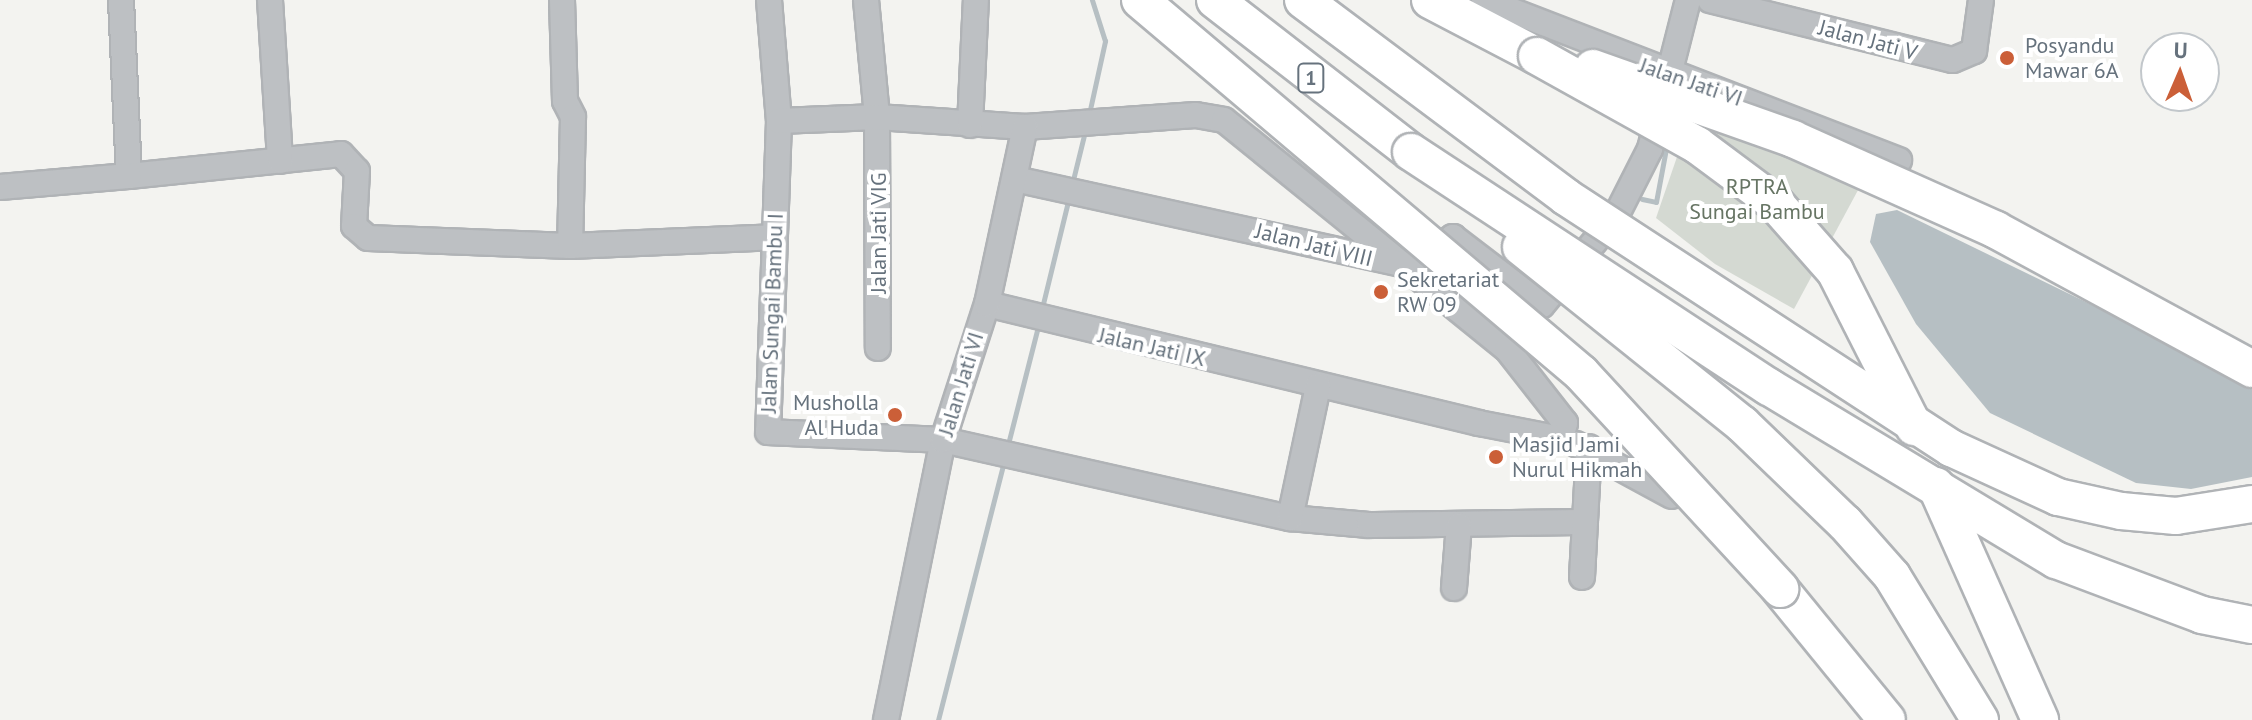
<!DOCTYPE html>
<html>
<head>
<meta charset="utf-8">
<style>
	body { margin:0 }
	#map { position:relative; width:2252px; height:720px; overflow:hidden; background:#f3f3f0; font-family:"PT Sans",sans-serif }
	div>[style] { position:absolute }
	.green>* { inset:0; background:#d4d9d2 }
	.water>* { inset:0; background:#b6bfc3 }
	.stream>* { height:5px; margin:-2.5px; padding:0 2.5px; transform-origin:2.5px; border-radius:2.5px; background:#b6bfc3 }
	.roads { filter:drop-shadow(2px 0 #b0b3b6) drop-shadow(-2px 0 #b0b3b6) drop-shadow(0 2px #b0b3b6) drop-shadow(0 -2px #b0b3b6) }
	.minor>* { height:24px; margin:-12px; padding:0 12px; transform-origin:12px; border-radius:12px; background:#bdc0c3 }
	.highway>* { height:36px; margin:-18px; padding:0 18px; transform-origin:18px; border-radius:18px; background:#fff }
	.bridges { filter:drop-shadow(2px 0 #b0b3b6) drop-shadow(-2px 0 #b0b3b6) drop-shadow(0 2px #b0b3b6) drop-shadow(0 -2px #b0b3b6) }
	.highway-bridge>* { height:36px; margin:-18px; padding:0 18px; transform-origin:18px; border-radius:18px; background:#fff }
	.dots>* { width:22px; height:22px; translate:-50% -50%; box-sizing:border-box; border:4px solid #fff; border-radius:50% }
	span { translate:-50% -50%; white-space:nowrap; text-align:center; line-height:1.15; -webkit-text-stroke:8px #fff; paint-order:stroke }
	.shield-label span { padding:2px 6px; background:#fff; border:2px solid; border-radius:6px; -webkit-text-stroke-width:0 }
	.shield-label { font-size:20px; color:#66727d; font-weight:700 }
	.street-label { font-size:22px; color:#66727d }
	.poi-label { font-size:22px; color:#66727d }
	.left { translate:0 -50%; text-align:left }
	.right { translate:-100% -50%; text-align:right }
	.park-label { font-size:22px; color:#677564 }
	.north { position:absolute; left:2140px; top:32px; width:80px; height:80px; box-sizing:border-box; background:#fff; border:2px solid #c2c7cb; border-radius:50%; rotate:2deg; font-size:22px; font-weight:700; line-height:32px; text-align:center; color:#66727d }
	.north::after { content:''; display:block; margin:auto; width:28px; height:36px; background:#cb5f38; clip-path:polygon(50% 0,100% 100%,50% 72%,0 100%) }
</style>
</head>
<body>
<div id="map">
	<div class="green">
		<i style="clip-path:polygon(1701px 87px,1871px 166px,1794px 309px,1715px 264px,1656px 218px)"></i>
	</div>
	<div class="water">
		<i style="clip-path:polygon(1897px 210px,2252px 383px,2252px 477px,2191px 489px,2136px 483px,1990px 413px,1916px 324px,1870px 242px,1876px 214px)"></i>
	</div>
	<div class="stream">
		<i style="left:1089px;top:114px;width:75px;rotate:-77.6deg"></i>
		<i style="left:1105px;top:41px;width:43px;rotate:-107.6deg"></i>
		<i style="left:1072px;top:184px;width:55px;rotate:-76.2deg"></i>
		<i style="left:1642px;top:199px;width:14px;rotate:12deg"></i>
		<i style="left:1656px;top:202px;width:60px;rotate:-79.4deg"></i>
		<i style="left:1041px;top:312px;width:118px;rotate:-76.3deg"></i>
		<i style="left:1007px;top:448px;width:126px;rotate:-75.7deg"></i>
		<i style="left:938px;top:720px;width:267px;rotate:-75.7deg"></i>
	</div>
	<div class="roads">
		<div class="minor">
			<i style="left:121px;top:0;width:176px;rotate:87.4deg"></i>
			<i style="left:129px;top:176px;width:213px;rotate:-5.9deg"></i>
			<i style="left:341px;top:154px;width:23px;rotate:47deg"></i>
			<i style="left:357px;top:171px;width:55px;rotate:93.1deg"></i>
			<i style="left:354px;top:226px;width:18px;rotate:41deg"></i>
			<i style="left:368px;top:238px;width:202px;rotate:2.3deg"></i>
			<i style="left:570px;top:246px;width:203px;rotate:-2.5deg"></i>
			<i style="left:270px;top:0;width:161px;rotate:86.4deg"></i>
			<i style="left:562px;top:0;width:101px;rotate:88.3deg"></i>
			<i style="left:565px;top:101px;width:18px;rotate:63deg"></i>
			<i style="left:573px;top:117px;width:129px;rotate:91.3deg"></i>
			<i style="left:769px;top:0;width:121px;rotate:85.3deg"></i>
			<i style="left:779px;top:121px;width:311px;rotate:92deg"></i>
			<i style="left:768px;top:432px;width:175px;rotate:2.6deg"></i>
			<i style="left:943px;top:440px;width:356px;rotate:12.7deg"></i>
			<i style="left:1290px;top:518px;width:79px;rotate:5.1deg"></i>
			<i style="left:1369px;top:525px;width:216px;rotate:-0.8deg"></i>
			<i style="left:866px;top:0;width:118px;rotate:84.6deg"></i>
			<i style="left:877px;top:117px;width:231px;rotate:89.8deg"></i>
			<i style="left:1484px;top:0;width:445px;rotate:21.1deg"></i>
			<i style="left:1710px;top:0;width:250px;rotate:13.9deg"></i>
			<i style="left:1953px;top:60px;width:23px;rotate:-23deg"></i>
			<i style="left:1974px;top:51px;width:51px;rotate:-82.2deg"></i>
			<i style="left:779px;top:121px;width:98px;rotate:-2.3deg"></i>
			<i style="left:877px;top:117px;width:148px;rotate:3.9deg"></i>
			<i style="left:1025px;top:127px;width:171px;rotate:-4deg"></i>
			<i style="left:1196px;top:115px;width:28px;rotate:10deg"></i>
			<i style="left:1224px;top:120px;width:364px;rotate:39deg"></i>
			<i style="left:1507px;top:349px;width:94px;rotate:51.9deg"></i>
			<i style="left:1565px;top:423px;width:16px;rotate:104deg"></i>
			<i style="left:1561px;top:439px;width:84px;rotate:-169deg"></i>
			<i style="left:1479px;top:423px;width:506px;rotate:-166.4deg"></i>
			<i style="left:970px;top:125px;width:125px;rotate:-87.3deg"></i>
			<i style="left:1015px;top:179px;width:405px;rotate:12.4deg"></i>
			<i style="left:0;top:187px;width:129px;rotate:-4.9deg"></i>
			<i style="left:1424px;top:256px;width:35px;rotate:-33deg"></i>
			<i style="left:1453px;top:237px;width:112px;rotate:37.4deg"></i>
			<i style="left:1542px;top:305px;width:116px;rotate:-50.3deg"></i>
			<i style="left:1616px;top:216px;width:75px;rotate:-63.1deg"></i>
			<i style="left:1650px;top:149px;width:154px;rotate:-75.7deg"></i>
			<i style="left:1576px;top:444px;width:109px;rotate:28.4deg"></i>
			<i style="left:1290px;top:518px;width:135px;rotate:-78deg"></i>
			<i style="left:1582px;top:577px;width:130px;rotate:-86.9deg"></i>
			<i style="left:1454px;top:588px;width:63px;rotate:-85.5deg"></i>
			<i style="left:886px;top:720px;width:286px;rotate:-78.5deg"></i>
			<i style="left:943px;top:440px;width:143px;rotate:-72.1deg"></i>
			<i style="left:987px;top:304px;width:181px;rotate:-77.9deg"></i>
		</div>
		<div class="highway">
			<i style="left:1215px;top:0;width:248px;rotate:37.8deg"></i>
			<i style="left:1430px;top:0;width:121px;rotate:27.6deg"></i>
			<i style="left:1780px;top:589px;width:169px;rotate:50.8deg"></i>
		</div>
	</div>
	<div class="bridges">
		<div class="highway-bridge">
			<i style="left:1140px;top:0;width:578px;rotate:40.22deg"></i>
			<i style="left:1581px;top:373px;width:294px;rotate:47.3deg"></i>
			<i style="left:1303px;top:0;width:329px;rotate:36.8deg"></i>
			<i style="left:1566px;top:197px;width:460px;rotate:33.1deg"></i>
			<i style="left:1951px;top:448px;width:118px;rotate:24.6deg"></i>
			<i style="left:2058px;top:497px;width:65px;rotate:12.5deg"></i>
			<i style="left:2121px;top:511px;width:55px;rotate:5.2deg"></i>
			<i style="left:2176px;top:516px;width:77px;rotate:-9deg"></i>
			<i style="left:1537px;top:56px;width:183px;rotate:29.1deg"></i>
			<i style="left:1697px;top:145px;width:97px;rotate:36.6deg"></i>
			<i style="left:1775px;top:203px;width:91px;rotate:48.6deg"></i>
			<i style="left:1835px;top:271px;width:175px;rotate:63.1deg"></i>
			<i style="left:1593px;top:68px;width:212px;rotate:19.5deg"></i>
			<i style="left:1793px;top:139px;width:222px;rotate:24.1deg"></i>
			<i style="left:1996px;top:230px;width:291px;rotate:28.5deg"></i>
			<i style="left:1411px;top:152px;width:428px;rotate:33.3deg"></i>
			<i style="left:1769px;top:387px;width:335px;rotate:31.1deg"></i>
			<i style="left:2056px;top:560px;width:156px;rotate:20.6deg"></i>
			<i style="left:2202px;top:615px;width:51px;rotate:11.3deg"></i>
			<i style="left:1521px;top:247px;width:283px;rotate:38.7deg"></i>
			<i style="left:1742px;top:424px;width:143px;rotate:43.9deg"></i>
			<i style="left:1845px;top:523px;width:71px;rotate:48.4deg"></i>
			<i style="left:1892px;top:576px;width:169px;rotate:58.6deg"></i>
			<i style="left:1936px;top:486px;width:256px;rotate:66deg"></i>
		</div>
	</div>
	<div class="dots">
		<i style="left:2007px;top:58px;background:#cb5f38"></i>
		<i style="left:1381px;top:292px;background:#cb5f38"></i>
		<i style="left:895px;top:415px;background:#cb5f38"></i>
		<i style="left:1496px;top:457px;background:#cb5f38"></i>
	</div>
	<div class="shield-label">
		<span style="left:1311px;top:78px">1</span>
	</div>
	<div class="street-label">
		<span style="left:1868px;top:40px;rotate:15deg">Jalan Jati V</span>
		<span style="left:1691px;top:82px;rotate:19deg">Jalan Jati VI</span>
		<span style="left:879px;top:233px;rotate:-90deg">Jalan Jati VIG</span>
		<span style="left:1314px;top:245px;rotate:14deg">Jalan Jati VIII</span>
		<span style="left:772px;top:313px;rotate:-88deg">Jalan Sungai Bambu I</span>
		<span style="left:1152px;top:347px;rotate:13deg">Jalan Jati IX</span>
		<span style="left:961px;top:384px;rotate:-73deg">Jalan Jati VI</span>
	</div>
	<div class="poi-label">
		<span class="left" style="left:2025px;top:58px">Posyandu<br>Mawar 6A</span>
		<span class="left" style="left:1397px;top:292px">Sekretariat<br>RW 09</span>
		<span class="right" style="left:879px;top:415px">Musholla<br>Al Huda</span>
		<span class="left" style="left:1512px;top:457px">Masjid Jami<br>Nurul Hikmah</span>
	</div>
	<div class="park-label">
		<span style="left:1757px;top:199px">RPTRA<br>Sungai Bambu</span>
	</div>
	<div class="north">U</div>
</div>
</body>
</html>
